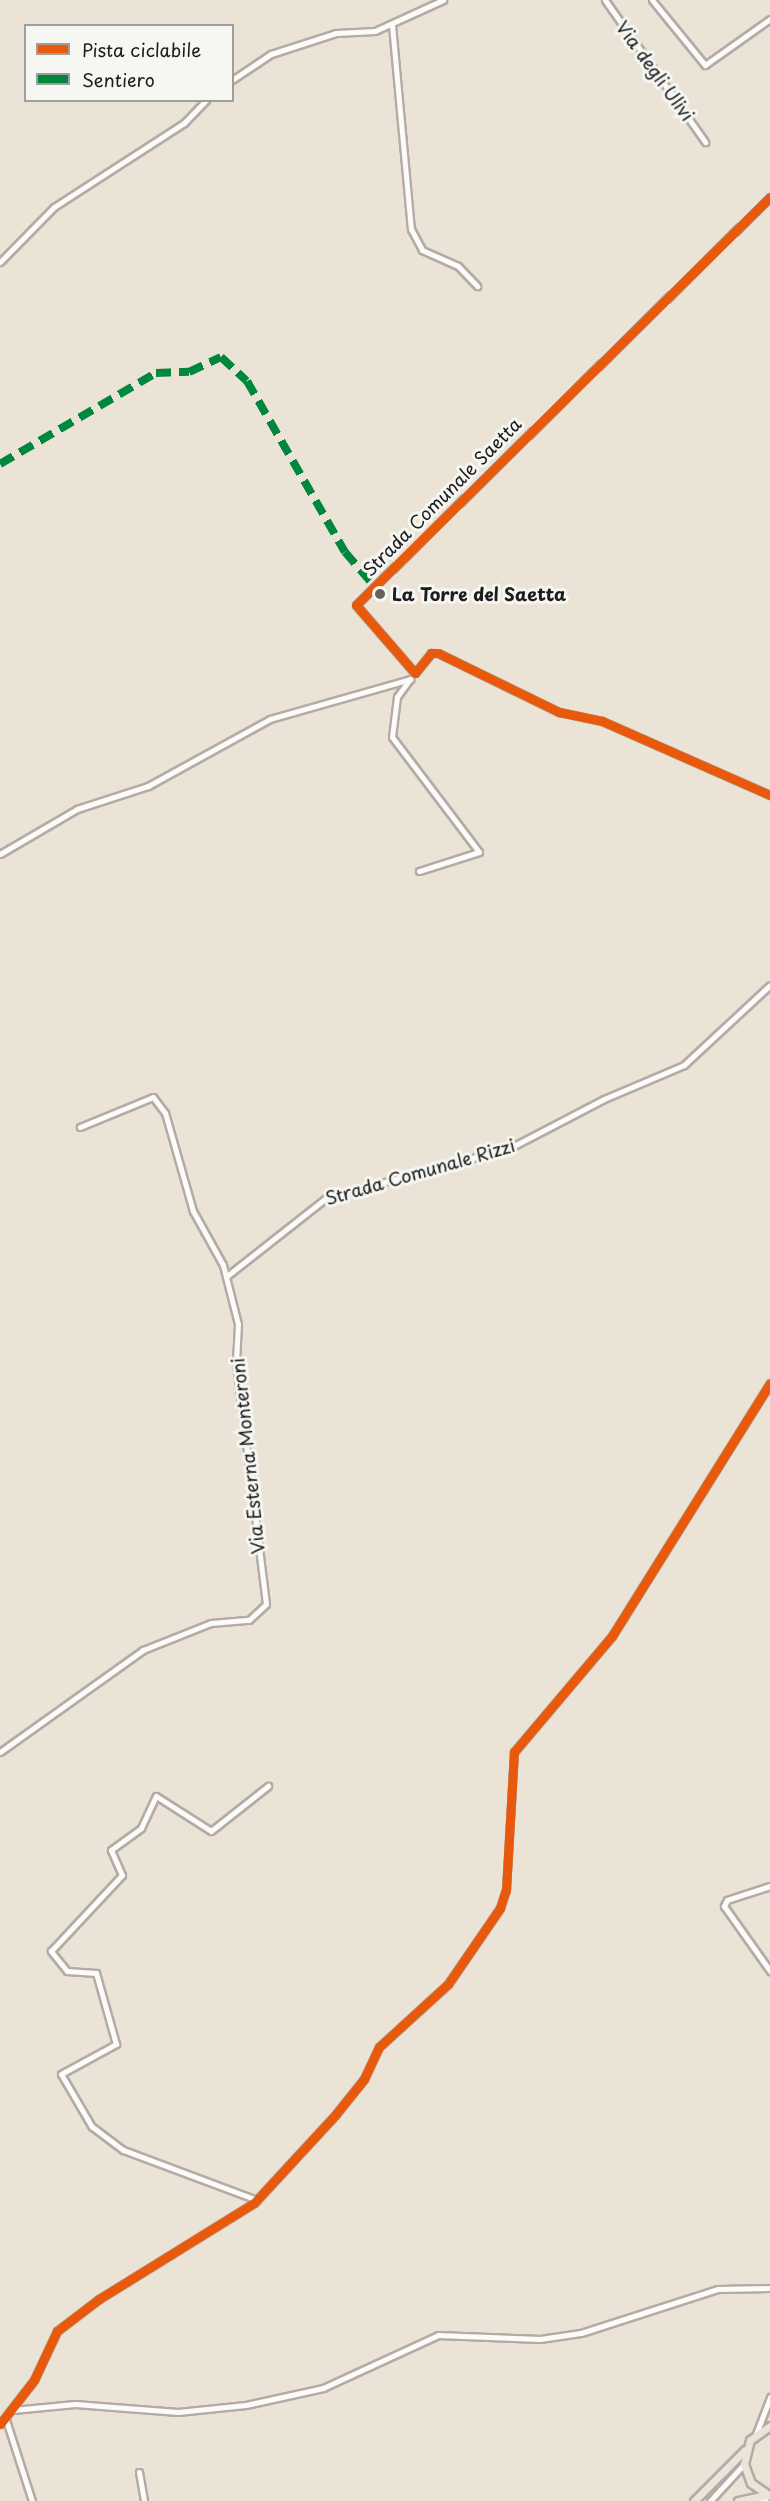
<!DOCTYPE html>
<html>
<head>
<meta charset="utf-8">
<style>
	body { margin:0 }
	#map { position:relative; width:770px; height:2501px; overflow:hidden; background:#ece3d7; font-family:"Playpen Sans",sans-serif }
	div>[style] { position:absolute }
	.roads { filter:drop-shadow(2px 0 #b2aca5) drop-shadow(-2px 0 #b2aca5) drop-shadow(0 2px #b2aca5) drop-shadow(0 -2px #b2aca5) }
	.minor>* { height:5px; margin:-2.5px; padding:0 2.5px; transform-origin:2.5px; border-radius:2.5px; background:#fcfbf9 }
	.major>* { height:7px; margin:-3.5px; padding:0 3.5px; transform-origin:3.5px; border-radius:3.5px; background:#ece3d9 }
	.quiet>* { height:8px; margin-top:-4px; transform-origin:0; background:repeating-linear-gradient(90deg,#00873e 0 15px,transparent 0 23px) }
	.cycleway>* { height:9px; margin:-4.5px; padding:0 4.5px; transform-origin:4.5px; border-radius:4.5px; background:#e8590c }
	.dots>* { width:16px; height:16px; translate:-50% -50%; box-sizing:border-box; border:3px solid #f6f6f2; border-radius:50% }
	span { translate:-50% -50%; white-space:nowrap; text-align:center; line-height:1.15; -webkit-text-stroke:6px #f6f6f2; paint-order:stroke }
	.street-label { font-size:18px; color:#1c1c1c }
	.poi-label { font-size:18px; color:#1c1c1c; font-weight:700 }
	.left { translate:0 -50%; text-align:left }
	.legend { position:absolute; left:24px; top:24px; width:210px; height:78px; box-sizing:border-box; background:#f6f6f2; border:2px solid #9f9f9c; margin:0; padding:8px 10px; list-style:none; font-size:18px; color:#1c1c1c }
	.legend li { display:flex; align-items:center; gap:12px; height:30px }
	.legend b { width:30px; border:2px solid #9f9f9c }
</style>
</head>
<body>
<div id="map">
	<div class="roads">
		<div class="minor">
			<i style="left:605px;top:0;width:174px;rotate:54.8deg"></i>
			<i style="left:652px;top:0;width:84px;rotate:50.8deg"></i>
			<i style="left:705px;top:65px;width:80px;rotate:-35.3deg"></i>
			<i style="left:392px;top:25px;width:205px;rotate:84.7deg"></i>
			<i style="left:411px;top:229px;width:24px;rotate:62deg"></i>
			<i style="left:422px;top:250px;width:39px;rotate:24deg"></i>
			<i style="left:458px;top:266px;width:28px;rotate:46deg"></i>
			<i style="left:232px;top:80px;width:47px;rotate:-33.7deg"></i>
			<i style="left:271px;top:54px;width:68px;rotate:-17.9deg"></i>
			<i style="left:336px;top:33px;width:39px;rotate:-3deg"></i>
			<i style="left:375px;top:31px;width:75px;rotate:-24.5deg"></i>
			<i style="left:770px;top:197px;width:581px;rotate:135.42deg"></i>
			<i style="left:356px;top:605px;width:90px;rotate:49.1deg"></i>
			<i style="left:415px;top:673px;width:26px;rotate:-51deg"></i>
			<i style="left:431px;top:653px;width:7px"></i>
			<i style="left:438px;top:653px;width:135px;rotate:26deg"></i>
			<i style="left:559px;top:712px;width:44px;rotate:11.8deg"></i>
			<i style="left:602px;top:721px;width:184px;rotate:23.8deg"></i>
			<i style="left:0;top:262px;width:77px;rotate:-45.5deg"></i>
			<i style="left:54px;top:207px;width:155px;rotate:-32.9deg"></i>
			<i style="left:184px;top:123px;width:32px;rotate:-46deg"></i>
			<i style="left:410px;top:679px;width:22px;rotate:126deg"></i>
			<i style="left:397px;top:697px;width:40px;rotate:97.1deg"></i>
			<i style="left:392px;top:737px;width:144px;rotate:52.9deg"></i>
			<i style="left:479px;top:852px;width:63px;rotate:162.4deg"></i>
			<i style="left:0;top:854px;width:89px;rotate:-30.3deg"></i>
			<i style="left:77px;top:809px;width:75px;rotate:-17.9deg"></i>
			<i style="left:148px;top:786px;width:139px;rotate:-28.8deg"></i>
			<i style="left:270px;top:719px;width:146px;rotate:-15.9deg"></i>
			<i style="left:227px;top:1276px;width:126px;rotate:-38.2deg"></i>
			<i style="left:326px;top:1198px;width:191px;rotate:-15.2deg"></i>
			<i style="left:510px;top:1148px;width:106px;rotate:-27.5deg"></i>
			<i style="left:604px;top:1099px;width:87px;rotate:-23deg"></i>
			<i style="left:684px;top:1065px;width:117px;rotate:-42.9deg"></i>
			<i style="left:0;top:1752px;width:176px;rotate:-35.5deg"></i>
			<i style="left:143px;top:1650px;width:73px;rotate:-21.7deg"></i>
			<i style="left:211px;top:1623px;width:38px;rotate:-5deg"></i>
			<i style="left:249px;top:1620px;width:23px;rotate:-43deg"></i>
			<i style="left:266px;top:1604px;width:244px;rotate:-97.1deg"></i>
			<i style="left:236px;top:1362px;width:38px;rotate:-87deg"></i>
			<i style="left:238px;top:1324px;width:61px;rotate:-104.3deg"></i>
			<i style="left:223px;top:1265px;width:62px;rotate:-119.1deg"></i>
			<i style="left:193px;top:1211px;width:102px;rotate:-105.9deg"></i>
			<i style="left:165px;top:1113px;width:20px;rotate:-127deg"></i>
			<i style="left:153px;top:1097px;width:79px;rotate:157.7deg"></i>
			<i style="left:770px;top:1886px;width:45px;rotate:162deg"></i>
			<i style="left:727px;top:1900px;width:7px;rotate:117deg"></i>
			<i style="left:724px;top:1906px;width:80px;rotate:54.7deg"></i>
			<i style="left:257px;top:2200px;width:143px;rotate:-159.5deg"></i>
			<i style="left:123px;top:2150px;width:39px;rotate:-143deg"></i>
			<i style="left:92px;top:2127px;width:61px;rotate:-120.3deg"></i>
			<i style="left:61px;top:2074px;width:63px;rotate:-28.6deg"></i>
			<i style="left:116px;top:2044px;width:74px;rotate:-105.7deg"></i>
			<i style="left:96px;top:1973px;width:29px;rotate:-176deg"></i>
			<i style="left:67px;top:1971px;width:26px;rotate:-129deg"></i>
			<i style="left:51px;top:1951px;width:104px;rotate:-46.9deg"></i>
			<i style="left:122px;top:1875px;width:27px;rotate:-114deg"></i>
			<i style="left:111px;top:1850px;width:37px;rotate:-36deg"></i>
			<i style="left:141px;top:1828px;width:35px;rotate:-65deg"></i>
			<i style="left:156px;top:1796px;width:65px;rotate:32.5deg"></i>
			<i style="left:211px;top:1831px;width:73px;rotate:-38.3deg"></i>
			<i style="left:13px;top:2410px;width:62px;rotate:-5.5deg"></i>
			<i style="left:75px;top:2404px;width:103px;rotate:4.4deg"></i>
			<i style="left:178px;top:2412px;width:68px;rotate:-5.9deg"></i>
			<i style="left:246px;top:2405px;width:79px;rotate:-12.4deg"></i>
			<i style="left:323px;top:2388px;width:127px;rotate:-24.7deg"></i>
			<i style="left:438px;top:2335px;width:102px;rotate:2.2deg"></i>
			<i style="left:540px;top:2339px;width:41px;rotate:-8.3deg"></i>
			<i style="left:581px;top:2333px;width:144px;rotate:-17.8deg"></i>
			<i style="left:718px;top:2289px;width:52px;rotate:-1.1deg"></i>
			<i style="left:6px;top:2420px;width:85px;rotate:72.2deg"></i>
			<i style="left:0;top:2424px;width:56px;rotate:-52.3deg"></i>
			<i style="left:34px;top:2380px;width:54px;rotate:-64.9deg"></i>
			<i style="left:57px;top:2331px;width:53px;rotate:-37.3deg"></i>
			<i style="left:99px;top:2299px;width:182px;rotate:-31.8deg"></i>
			<i style="left:254px;top:2203px;width:121px;rotate:-47.3deg"></i>
			<i style="left:336px;top:2114px;width:45px;rotate:-51.3deg"></i>
			<i style="left:364px;top:2079px;width:35px;rotate:-65deg"></i>
			<i style="left:379px;top:2047px;width:93px;rotate:-42.4deg"></i>
			<i style="left:448px;top:1984px;width:92px;rotate:-55.6deg"></i>
			<i style="left:500px;top:1908px;width:19px;rotate:-72deg"></i>
			<i style="left:506px;top:1890px;width:138px;rotate:-86.7deg"></i>
			<i style="left:514px;top:1752px;width:152px;rotate:-49.8deg"></i>
			<i style="left:612px;top:1636px;width:298px;rotate:-58deg"></i>
			<i style="left:756px;top:2434px;width:40px;rotate:-69deg"></i>
			<i style="left:139px;top:2472px;width:29px;rotate:80deg"></i>
			<i style="left:710px;top:2501px;width:50px;rotate:-47.4deg"></i>
			<i style="left:759px;top:2501px;width:7px"></i>
		</div>
		<div class="major">
			<i style="left:770px;top:2426px;width:24px;rotate:145deg"></i>
			<i style="left:750px;top:2440px;width:25px;rotate:104deg"></i>
			<i style="left:744px;top:2464px;width:20px;rotate:70deg"></i>
			<i style="left:751px;top:2483px;width:23px;rotate:34deg"></i>
			<i style="left:694px;top:2501px;width:72px;rotate:-45deg"></i>
			<i style="left:738px;top:2501px;width:30px;rotate:-12deg"></i>
		</div>
	</div>
	<div class="quiet">
		<i style="left:0;top:464px;width:181px;rotate:-30.3deg"></i>
		<i style="left:156px;top:373px;width:33px;rotate:-2deg"></i>
		<i style="left:189px;top:372px;width:35px;rotate:-25deg"></i>
		<i style="left:221px;top:357px;width:35px;rotate:43deg"></i>
		<i style="left:247px;top:381px;width:197px;rotate:60.2deg"></i>
		<i style="left:345px;top:552px;width:48px;rotate:49.3deg"></i>
	</div>
	<div class="cycleway">
		<i style="left:770px;top:197px;width:581px;rotate:135.42deg"></i>
		<i style="left:356px;top:605px;width:90px;rotate:49.1deg"></i>
		<i style="left:415px;top:673px;width:26px;rotate:-51deg"></i>
		<i style="left:431px;top:653px;width:7px"></i>
		<i style="left:438px;top:653px;width:135px;rotate:26deg"></i>
		<i style="left:559px;top:712px;width:44px;rotate:11.8deg"></i>
		<i style="left:602px;top:721px;width:184px;rotate:23.8deg"></i>
		<i style="left:0;top:2424px;width:56px;rotate:-52.3deg"></i>
		<i style="left:34px;top:2380px;width:54px;rotate:-64.9deg"></i>
		<i style="left:57px;top:2331px;width:53px;rotate:-37.3deg"></i>
		<i style="left:99px;top:2299px;width:182px;rotate:-31.8deg"></i>
		<i style="left:254px;top:2203px;width:121px;rotate:-47.3deg"></i>
		<i style="left:336px;top:2114px;width:45px;rotate:-51.3deg"></i>
		<i style="left:364px;top:2079px;width:35px;rotate:-65deg"></i>
		<i style="left:379px;top:2047px;width:93px;rotate:-42.4deg"></i>
		<i style="left:448px;top:1984px;width:92px;rotate:-55.6deg"></i>
		<i style="left:500px;top:1908px;width:19px;rotate:-72deg"></i>
		<i style="left:506px;top:1890px;width:138px;rotate:-86.7deg"></i>
		<i style="left:514px;top:1752px;width:152px;rotate:-49.8deg"></i>
		<i style="left:612px;top:1636px;width:298px;rotate:-58deg"></i>
	</div>
	<div class="dots">
		<i style="left:380px;top:594px;background:#65625d"></i>
	</div>
	<div class="street-label">
		<span style="left:655px;top:71px;rotate:54deg">Via degli Ulivi</span>
		<span style="left:442px;top:497px;rotate:-45deg">Strada Comunale Saetta</span>
		<span style="left:420px;top:1172px;rotate:-16deg">Strada Comunale Rizzi</span>
		<span style="left:248px;top:1456px;rotate:-96deg">Via Esterna Monteroni</span>
	</div>
	<div class="poi-label">
		<span class="left" style="left:392px;top:594px">La Torre del Saetta</span>
	</div>
	<ul class="legend">
	<li><b style="height:8px;background:#e8590c"></b>Pista ciclabile</li>
	<li><b style="height:8px;background:#00873e"></b>Sentiero</li>
	</ul>
</div>
</body>
</html>
